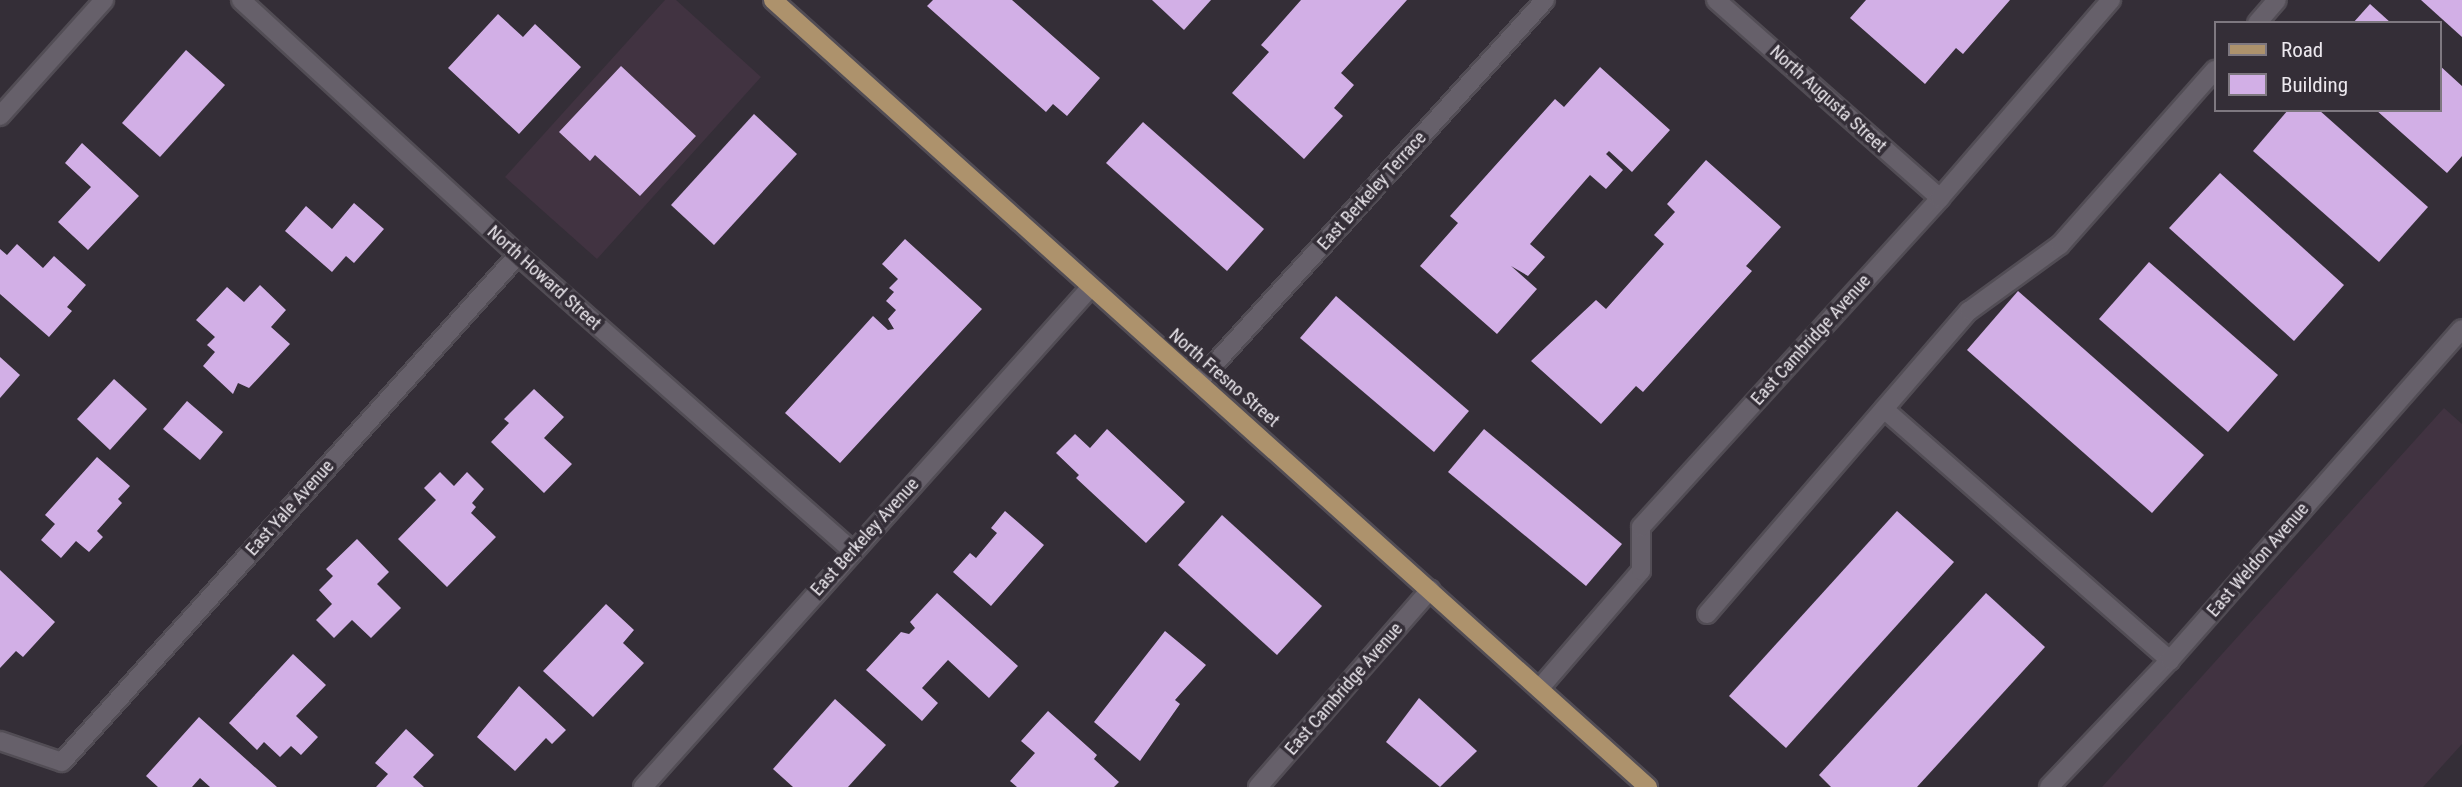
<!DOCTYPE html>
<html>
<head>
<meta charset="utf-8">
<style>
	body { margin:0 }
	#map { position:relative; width:2462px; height:787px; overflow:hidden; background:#342e37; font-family:"Roboto Condensed",sans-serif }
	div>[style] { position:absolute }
	.education>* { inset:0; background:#413341 }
	.building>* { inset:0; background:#d2afe6 }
	.roads { filter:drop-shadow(2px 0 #524d55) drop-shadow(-2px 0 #524d55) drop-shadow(0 2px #524d55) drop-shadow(0 -2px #524d55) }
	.minor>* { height:18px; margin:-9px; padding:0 9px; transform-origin:9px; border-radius:9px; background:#66606a }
	.major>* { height:18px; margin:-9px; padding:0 9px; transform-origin:9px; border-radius:9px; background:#ad926c }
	span { translate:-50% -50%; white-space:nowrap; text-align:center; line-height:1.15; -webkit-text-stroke:7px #342e37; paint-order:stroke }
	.street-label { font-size:18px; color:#ece8ee }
	.legend { position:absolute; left:2214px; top:21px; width:228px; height:91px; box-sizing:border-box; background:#342e37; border:2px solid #7e7880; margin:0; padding:9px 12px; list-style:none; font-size:21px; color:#ece8ee }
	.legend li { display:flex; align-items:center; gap:14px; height:35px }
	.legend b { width:35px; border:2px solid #7e7880 }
</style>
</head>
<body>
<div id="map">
	<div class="education">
		<i style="clip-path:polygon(665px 0,676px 0,761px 77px,597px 259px,505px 177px)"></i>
		<i style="clip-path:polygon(2444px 408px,2462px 424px,2462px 744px,2423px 787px,2102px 787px)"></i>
	</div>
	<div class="building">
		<i style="clip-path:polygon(933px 0,1012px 0,1100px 78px,1067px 116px,1053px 104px,1046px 112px,927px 6px)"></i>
		<i style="clip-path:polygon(1152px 0,1211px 0,1184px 30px)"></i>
		<i style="clip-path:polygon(1301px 0,1407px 0,1341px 73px,1354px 85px,1334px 108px,1343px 116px,1304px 159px,1232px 93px,1269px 52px,1261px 45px)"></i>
		<i style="clip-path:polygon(1866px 0,2010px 0,1963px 54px,1956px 48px,1925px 84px,1850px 18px)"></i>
		<i style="clip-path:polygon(2421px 0,2462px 0,2462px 37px)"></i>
		<i style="clip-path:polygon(2370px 4px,2391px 23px,2353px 23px)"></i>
		<i style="clip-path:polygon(498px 14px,523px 37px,535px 24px,581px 67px,519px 134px,448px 68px)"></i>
		<i style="clip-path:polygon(186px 50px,225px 85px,160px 157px,122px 123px)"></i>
		<i style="clip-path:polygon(2439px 65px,2462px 86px,2462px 156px,2447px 173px,2376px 110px,2439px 110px)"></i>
		<i style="clip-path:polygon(621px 66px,696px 136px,640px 196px,595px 155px,590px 161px,559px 132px)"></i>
		<i style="clip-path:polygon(1600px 67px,1670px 130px,1632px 172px,1609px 151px,1606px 154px,1623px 170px,1606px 189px,1590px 175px,1530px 244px,1545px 257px,1528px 276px,1511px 266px,1537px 289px,1497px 334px,1420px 266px,1458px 223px,1450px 216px,1555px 99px,1564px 107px)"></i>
		<i style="clip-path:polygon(2288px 110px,2319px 110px,2428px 207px,2379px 262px,2253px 151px)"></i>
		<i style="clip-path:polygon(754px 114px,797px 154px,714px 245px,671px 205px)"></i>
		<i style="clip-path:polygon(1143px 122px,1264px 229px,1227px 271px,1106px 163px)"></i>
		<i style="clip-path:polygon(82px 143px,139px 196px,88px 250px,58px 222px,91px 187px,65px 163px)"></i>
		<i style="clip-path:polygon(1706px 160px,1781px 227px,1746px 266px,1752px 271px,1643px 392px,1636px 386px,1601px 424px,1531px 361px,1596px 300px,1606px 309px,1664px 244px,1654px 235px,1675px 212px,1667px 204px)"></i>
		<i style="clip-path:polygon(2220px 173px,2344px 285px,2294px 341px,2169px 228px)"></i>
		<i style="clip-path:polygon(354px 203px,384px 229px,354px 263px,346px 256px,332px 272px,285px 231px,306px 206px,332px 229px)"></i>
		<i style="clip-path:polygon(905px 239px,982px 309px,840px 463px,785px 413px,873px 316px,888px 330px,894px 329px,888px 319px,896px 310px,886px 301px,894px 292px,889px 288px,898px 279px,882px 264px)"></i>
		<i style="clip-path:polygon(17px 244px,43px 268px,54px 256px,86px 285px,67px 307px,72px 311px,49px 337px,0 294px,0 249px,7px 255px)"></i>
		<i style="clip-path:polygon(2149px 262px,2278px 375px,2228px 432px,2099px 319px)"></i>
		<i style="clip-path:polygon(260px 285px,286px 310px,271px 327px,290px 344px,249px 388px,238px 383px,233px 394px,203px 366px,215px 352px,207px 345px,215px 337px,196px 320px,227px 287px,244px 302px)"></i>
		<i style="clip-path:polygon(2018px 291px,2204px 455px,2152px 513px,1967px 350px)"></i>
		<i style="clip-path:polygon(1336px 296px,1469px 411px,1434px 452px,1300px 338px)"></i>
		<i style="clip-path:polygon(0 357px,20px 375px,0 398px)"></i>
		<i style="clip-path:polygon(114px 379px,147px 409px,110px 450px,77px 419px)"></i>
		<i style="clip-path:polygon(534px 389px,564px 417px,544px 438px,572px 464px,544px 493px,491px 442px,509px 423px,504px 419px)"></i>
		<i style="clip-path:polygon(187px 401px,223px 432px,200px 460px,163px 429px)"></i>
		<i style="clip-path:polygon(1107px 429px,1185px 502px,1146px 543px,1076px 478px,1079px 475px,1056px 453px,1075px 434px,1090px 448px)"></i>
		<i style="clip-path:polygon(1484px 429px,1622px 544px,1586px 586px,1448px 472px)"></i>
		<i style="clip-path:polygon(97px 457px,130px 486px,118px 499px,122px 503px,97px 531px,103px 537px,89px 552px,76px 541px,61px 558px,41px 540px,55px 524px,45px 515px)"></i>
		<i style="clip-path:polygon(440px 472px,454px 486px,467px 472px,484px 489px,472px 503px,476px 507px,471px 513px,496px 537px,447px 587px,398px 539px,436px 500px,424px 488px)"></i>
		<i style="clip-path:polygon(1005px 511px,1044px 545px,991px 606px,953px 572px,970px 553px,976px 558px,997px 533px,991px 528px)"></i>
		<i style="clip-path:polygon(1897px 511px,1954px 562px,1786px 748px,1729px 696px)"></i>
		<i style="clip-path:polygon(1222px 515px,1322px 606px,1277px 655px,1178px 565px)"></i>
		<i style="clip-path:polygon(357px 539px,389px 572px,377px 584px,401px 608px,371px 638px,352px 620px,334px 638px,316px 620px,332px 604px,319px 590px,333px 576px,326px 569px)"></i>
		<i style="clip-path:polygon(0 570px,55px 622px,23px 657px,16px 651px,0 668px)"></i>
		<i style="clip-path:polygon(937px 593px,1018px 666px,989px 698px,948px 660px,922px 688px,938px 703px,922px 721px,866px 670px,901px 632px,909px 634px,915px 628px,910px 622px)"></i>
		<i style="clip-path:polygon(1986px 593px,2045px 647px,1917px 787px,1831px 787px,1819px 775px)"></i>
		<i style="clip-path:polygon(606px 604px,634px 630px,623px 643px,644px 663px,593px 717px,543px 671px)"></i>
		<i style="clip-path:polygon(1165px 631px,1206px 665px,1175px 700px,1180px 704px,1140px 761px,1094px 722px)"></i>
		<i style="clip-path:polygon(293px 654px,326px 685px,296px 716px,318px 737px,301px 755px,291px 746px,280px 757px,264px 742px,257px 750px,229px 723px)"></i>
		<i style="clip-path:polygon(519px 686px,566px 730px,552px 744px,546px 738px,515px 771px,477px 737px)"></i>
		<i style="clip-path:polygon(1419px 698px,1477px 751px,1440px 787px,1386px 742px)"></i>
		<i style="clip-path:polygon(835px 699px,886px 745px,848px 787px,793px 787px,773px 769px)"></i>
		<i style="clip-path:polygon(1048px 711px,1097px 755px,1094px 759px,1119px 782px,1114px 787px,1017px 787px,1010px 781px,1035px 753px,1021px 741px)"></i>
		<i style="clip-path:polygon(199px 717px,277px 787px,210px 787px,200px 778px,192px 787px,158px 787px,146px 776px)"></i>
		<i style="clip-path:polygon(406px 729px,434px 755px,413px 777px,424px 787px,376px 787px,388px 774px,375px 763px)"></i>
	</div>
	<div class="roads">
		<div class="minor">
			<i style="left:241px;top:0;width:377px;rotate:42.6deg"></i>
			<i style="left:518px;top:255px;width:446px;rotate:41.5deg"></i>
			<i style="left:1716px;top:0;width:299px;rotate:41.5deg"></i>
			<i style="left:2257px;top:23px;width:30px;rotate:-49deg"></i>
			<i style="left:0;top:116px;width:156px;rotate:-48.1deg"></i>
			<i style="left:1198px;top:382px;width:516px;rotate:-47.75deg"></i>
			<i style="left:1884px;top:409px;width:381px;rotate:41.3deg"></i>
			<i style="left:1707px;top:614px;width:401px;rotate:-49.2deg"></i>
			<i style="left:1969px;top:311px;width:112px;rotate:-36deg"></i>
			<i style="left:2060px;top:245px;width:234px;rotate:-48.5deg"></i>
			<i style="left:1539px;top:689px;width:156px;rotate:-49.2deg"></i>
			<i style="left:1641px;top:571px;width:44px;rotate:-90deg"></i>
			<i style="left:1641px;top:527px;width:445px;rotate:-47.7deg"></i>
			<i style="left:1940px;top:198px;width:262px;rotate:-49.2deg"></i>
			<i style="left:0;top:741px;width:65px;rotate:18.7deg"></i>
			<i style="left:62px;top:762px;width:682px;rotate:-48.03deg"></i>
			<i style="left:643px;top:787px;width:669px;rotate:-48.15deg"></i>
			<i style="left:1258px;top:787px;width:262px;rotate:-48.9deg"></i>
			<i style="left:2049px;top:787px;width:175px;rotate:-46.4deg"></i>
			<i style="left:2170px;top:660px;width:441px;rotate:-48.6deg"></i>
		</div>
		<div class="major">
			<i style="left:773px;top:0;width:1177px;rotate:41.97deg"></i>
		</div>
	</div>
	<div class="street-label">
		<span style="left:1828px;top:99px;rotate:42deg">North Augusta Street</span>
		<span style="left:1372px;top:191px;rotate:-48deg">East Berkeley Terrace</span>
		<span style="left:544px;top:278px;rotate:42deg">North Howard Street</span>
		<span style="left:1811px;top:340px;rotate:-48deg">East Cambridge Avenue</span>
		<span style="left:1224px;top:378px;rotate:41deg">North Fresno Street</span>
		<span style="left:290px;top:508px;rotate:-48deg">East Yale Avenue</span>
		<span style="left:865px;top:537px;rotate:-48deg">East Berkeley Avenue</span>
		<span style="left:2258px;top:560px;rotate:-49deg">East Weldon Avenue</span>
		<span style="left:1344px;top:689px;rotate:-49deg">East Cambridge Avenue</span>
	</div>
	<ul class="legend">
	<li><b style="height:9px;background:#ad926c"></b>Road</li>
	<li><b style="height:19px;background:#d2afe6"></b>Building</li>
	</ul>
</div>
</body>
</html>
